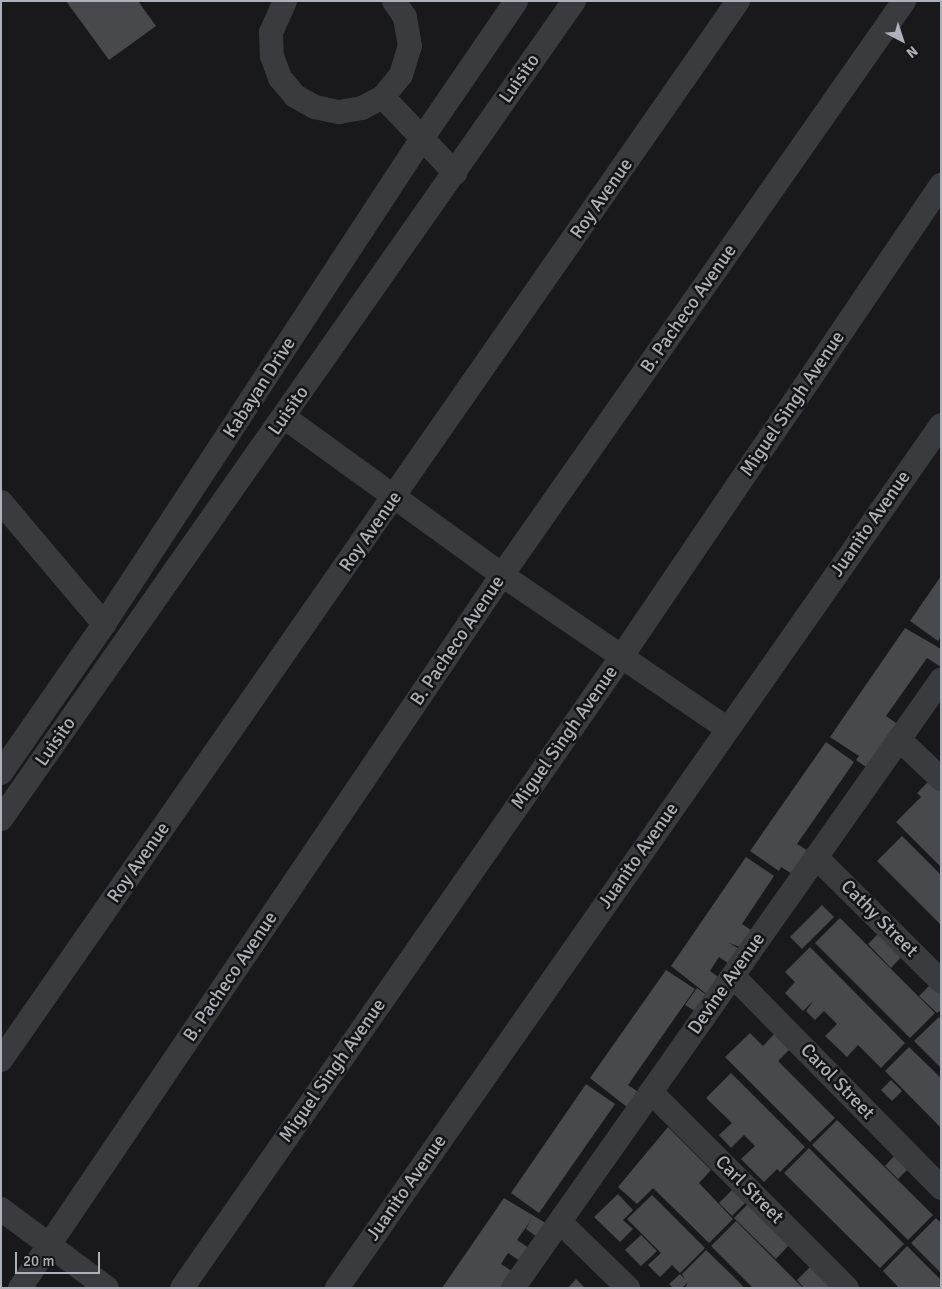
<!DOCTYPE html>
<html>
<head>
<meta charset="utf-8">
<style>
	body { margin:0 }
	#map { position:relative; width:942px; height:1289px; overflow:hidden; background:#19191b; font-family:Signika,sans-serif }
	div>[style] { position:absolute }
	.building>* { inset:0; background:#48494d }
	.minor>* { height:24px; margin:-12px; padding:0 12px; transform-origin:12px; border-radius:12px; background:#3a3b3f }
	span { translate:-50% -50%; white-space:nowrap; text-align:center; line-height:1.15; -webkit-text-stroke:5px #141416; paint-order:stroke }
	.street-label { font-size:19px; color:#adb1b9 }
	.frame { position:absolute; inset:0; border:2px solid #adb1b9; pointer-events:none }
	.north { position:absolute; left:877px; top:15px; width:50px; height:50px; -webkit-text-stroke:4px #141416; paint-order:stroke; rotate:140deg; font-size:14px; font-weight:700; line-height:20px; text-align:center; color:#adb1b9 }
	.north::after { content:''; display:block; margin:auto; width:18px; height:22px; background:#adb1b9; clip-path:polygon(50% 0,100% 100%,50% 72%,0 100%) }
	.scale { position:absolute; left:15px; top:1252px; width:85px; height:22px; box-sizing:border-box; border:2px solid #adb1b9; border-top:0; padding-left:6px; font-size:15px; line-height:18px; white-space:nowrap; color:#adb1b9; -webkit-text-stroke:4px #141416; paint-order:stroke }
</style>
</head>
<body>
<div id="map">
	<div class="building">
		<i style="clip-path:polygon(66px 1px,138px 1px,156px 26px,109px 60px)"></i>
		<i style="clip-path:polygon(941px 576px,941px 637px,938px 641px,910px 621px)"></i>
		<i style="clip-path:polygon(905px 628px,941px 649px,941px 667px,927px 658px,886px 716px,899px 725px,869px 769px,856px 760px,859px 756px,830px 737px)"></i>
		<i style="clip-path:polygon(826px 742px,854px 762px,797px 844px,810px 852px,794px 875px,781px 867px,779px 871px,750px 851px)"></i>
		<i style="clip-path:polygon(931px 779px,941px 789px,941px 867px,896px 822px,921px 797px,917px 793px)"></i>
		<i style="clip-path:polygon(902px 836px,941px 875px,941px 925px,877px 861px)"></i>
		<i style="clip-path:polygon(746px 857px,774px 876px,742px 924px,751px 930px,740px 947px,729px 943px,741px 950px,731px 965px,719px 957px,710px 971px,721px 979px,709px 996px,671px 966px)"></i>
		<i style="clip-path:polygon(822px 905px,834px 917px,802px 949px,790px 937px)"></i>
		<i style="clip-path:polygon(840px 918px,935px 1013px,910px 1038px,815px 943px)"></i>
		<i style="clip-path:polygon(879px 933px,906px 952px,891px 968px,868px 944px)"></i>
		<i style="clip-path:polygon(810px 947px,905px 1043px,881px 1068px,858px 1045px,847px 1057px,825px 1036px,837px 1024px,824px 1011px,815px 1020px,806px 1011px,814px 1000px,803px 1011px,785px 993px,795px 982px,785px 972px)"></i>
		<i style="clip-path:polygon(666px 970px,695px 989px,628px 1085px,643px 1095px,632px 1111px,590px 1078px)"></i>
		<i style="clip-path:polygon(932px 983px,941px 992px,941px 1010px,937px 1013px,919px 996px)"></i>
		<i style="clip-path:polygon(697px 988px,709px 997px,698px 1013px,685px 1005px)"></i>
		<i style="clip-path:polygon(939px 1017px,941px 1019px,941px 1068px,914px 1041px)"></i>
		<i style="clip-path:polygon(776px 1032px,792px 1047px,778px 1061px,835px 1118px,810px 1142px,725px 1057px,750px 1033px,763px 1046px)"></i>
		<i style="clip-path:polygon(909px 1047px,941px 1078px,941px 1128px,885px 1071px)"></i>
		<i style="clip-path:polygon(731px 1073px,805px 1147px,780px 1172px,777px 1169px,764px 1182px,741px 1159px,755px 1146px,744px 1135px,731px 1148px,719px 1135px,732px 1123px,706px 1098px)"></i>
		<i style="clip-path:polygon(891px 1080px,902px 1091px,892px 1101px,881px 1090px)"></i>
		<i style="clip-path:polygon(586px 1084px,615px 1104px,539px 1213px,511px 1193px)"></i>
		<i style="clip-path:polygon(837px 1120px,933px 1215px,908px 1240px,812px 1145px)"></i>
		<i style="clip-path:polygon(668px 1127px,711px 1170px,699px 1183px,733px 1219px,709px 1243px,653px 1188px,637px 1204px,618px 1187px)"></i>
		<i style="clip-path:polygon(809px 1148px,904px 1244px,880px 1268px,784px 1173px)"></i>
		<i style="clip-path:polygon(898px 1152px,912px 1165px,898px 1179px,885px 1166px)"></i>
		<i style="clip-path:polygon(732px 1190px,745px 1203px,732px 1216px,719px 1203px)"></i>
		<i style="clip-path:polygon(618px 1194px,633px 1210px,623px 1220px,633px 1229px,620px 1242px,594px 1217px)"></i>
		<i style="clip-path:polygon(652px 1195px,705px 1248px,680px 1273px,672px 1265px,660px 1277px,648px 1265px,661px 1253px,627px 1219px)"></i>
		<i style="clip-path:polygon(504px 1198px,549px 1225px,540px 1239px,526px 1229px,531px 1220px,517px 1240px,529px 1248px,520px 1261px,508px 1253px,501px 1264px,515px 1273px,505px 1288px,442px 1288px)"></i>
		<i style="clip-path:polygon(748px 1204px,789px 1245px,776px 1259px,734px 1218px)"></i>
		<i style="clip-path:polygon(936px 1218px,941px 1223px,941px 1273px,911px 1243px)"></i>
		<i style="clip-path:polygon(736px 1221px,803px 1288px,753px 1288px,711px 1246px)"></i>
		<i style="clip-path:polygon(641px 1235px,657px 1251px,641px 1266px,625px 1250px)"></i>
		<i style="clip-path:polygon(907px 1246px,941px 1280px,941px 1288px,899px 1288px,883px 1271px)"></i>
		<i style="clip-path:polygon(706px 1250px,739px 1282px,744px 1288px,685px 1288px,688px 1282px,682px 1288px,673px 1288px,669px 1284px,680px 1274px,685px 1279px,682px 1274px)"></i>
		<i style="clip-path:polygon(812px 1265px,835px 1288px,804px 1288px,797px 1280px)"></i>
		<i style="clip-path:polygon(576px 1279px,585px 1288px,568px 1288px)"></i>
	</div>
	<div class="minor">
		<i style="left:285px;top:1px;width:34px;rotate:114deg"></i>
		<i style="left:271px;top:32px;width:24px;rotate:88deg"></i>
		<i style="left:272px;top:56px;width:23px;rotate:70deg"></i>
		<i style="left:280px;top:78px;width:23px;rotate:50deg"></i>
		<i style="left:295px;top:96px;width:23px;rotate:29deg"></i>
		<i style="left:315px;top:107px;width:25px;rotate:12deg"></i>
		<i style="left:339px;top:112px;width:23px;rotate:-10deg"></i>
		<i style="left:362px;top:108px;width:24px;rotate:-28deg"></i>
		<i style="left:383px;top:97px;width:28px;rotate:-51deg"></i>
		<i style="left:401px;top:75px;width:30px;rotate:-73deg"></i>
		<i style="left:410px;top:46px;width:29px;rotate:-100deg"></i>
		<i style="left:405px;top:17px;width:19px;rotate:-125deg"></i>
		<i style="left:383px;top:97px;width:105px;rotate:46.5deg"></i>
		<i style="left:284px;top:417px;width:269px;rotate:35.9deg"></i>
		<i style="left:502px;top:575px;width:273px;rotate:34.3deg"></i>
		<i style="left:1px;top:502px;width:160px;rotate:49.8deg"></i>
		<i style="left:899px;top:739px;width:58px;rotate:43.6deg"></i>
		<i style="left:1px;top:773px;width:181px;rotate:-55.3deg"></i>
		<i style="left:104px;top:624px;width:579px;rotate:-56.78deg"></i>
		<i style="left:421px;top:140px;width:168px;rotate:-55.6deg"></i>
		<i style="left:1px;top:819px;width:999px;rotate:-54.99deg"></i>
		<i style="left:816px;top:857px;width:176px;rotate:44.8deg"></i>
		<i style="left:733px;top:976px;width:297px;rotate:45.5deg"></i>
		<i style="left:1px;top:1060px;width:1290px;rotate:-55.16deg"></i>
		<i style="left:651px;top:1092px;width:277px;rotate:45deg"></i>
		<i style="left:1px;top:1209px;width:132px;rotate:36.7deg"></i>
		<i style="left:560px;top:1222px;width:95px;rotate:44.1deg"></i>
		<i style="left:20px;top:1288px;width:861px;rotate:-55.94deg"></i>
		<i style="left:502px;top:575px;width:701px;rotate:-54.99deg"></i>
		<i style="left:182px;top:1288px;width:770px;rotate:-55.15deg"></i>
		<i style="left:622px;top:656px;width:569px;rotate:-55.89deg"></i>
		<i style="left:337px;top:1288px;width:1053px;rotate:-55.01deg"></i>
		<i style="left:513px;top:1288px;width:744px;rotate:-54.86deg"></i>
	</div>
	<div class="street-label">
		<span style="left:520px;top:79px;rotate:-55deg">Luisito</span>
		<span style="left:602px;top:199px;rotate:-55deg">Roy Avenue</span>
		<span style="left:689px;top:309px;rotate:-55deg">B. Pacheco Avenue</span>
		<span style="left:260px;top:388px;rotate:-57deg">Kabayan Drive</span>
		<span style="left:793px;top:404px;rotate:-56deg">Miguel Singh Avenue</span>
		<span style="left:289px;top:411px;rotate:-55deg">Luisito</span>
		<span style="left:871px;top:524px;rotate:-55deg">Juanito Avenue</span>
		<span style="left:371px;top:532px;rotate:-55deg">Roy Avenue</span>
		<span style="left:458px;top:641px;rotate:-56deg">B. Pacheco Avenue</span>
		<span style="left:565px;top:738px;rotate:-55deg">Miguel Singh Avenue</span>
		<span style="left:56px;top:742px;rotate:-55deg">Luisito</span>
		<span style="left:639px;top:856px;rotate:-55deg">Juanito Avenue</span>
		<span style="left:139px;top:863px;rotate:-55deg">Roy Avenue</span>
		<span style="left:879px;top:919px;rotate:45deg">Cathy Street</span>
		<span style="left:231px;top:977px;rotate:-56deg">B. Pacheco Avenue</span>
		<span style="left:727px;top:984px;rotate:-55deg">Devine Avenue</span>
		<span style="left:333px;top:1071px;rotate:-55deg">Miguel Singh Avenue</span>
		<span style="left:837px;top:1082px;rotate:46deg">Carol Street</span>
		<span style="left:407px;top:1188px;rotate:-55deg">Juanito Avenue</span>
		<span style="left:749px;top:1190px;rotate:45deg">Carl Street</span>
	</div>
	<div class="frame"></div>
	<div class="north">N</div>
	<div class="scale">20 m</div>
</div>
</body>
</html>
